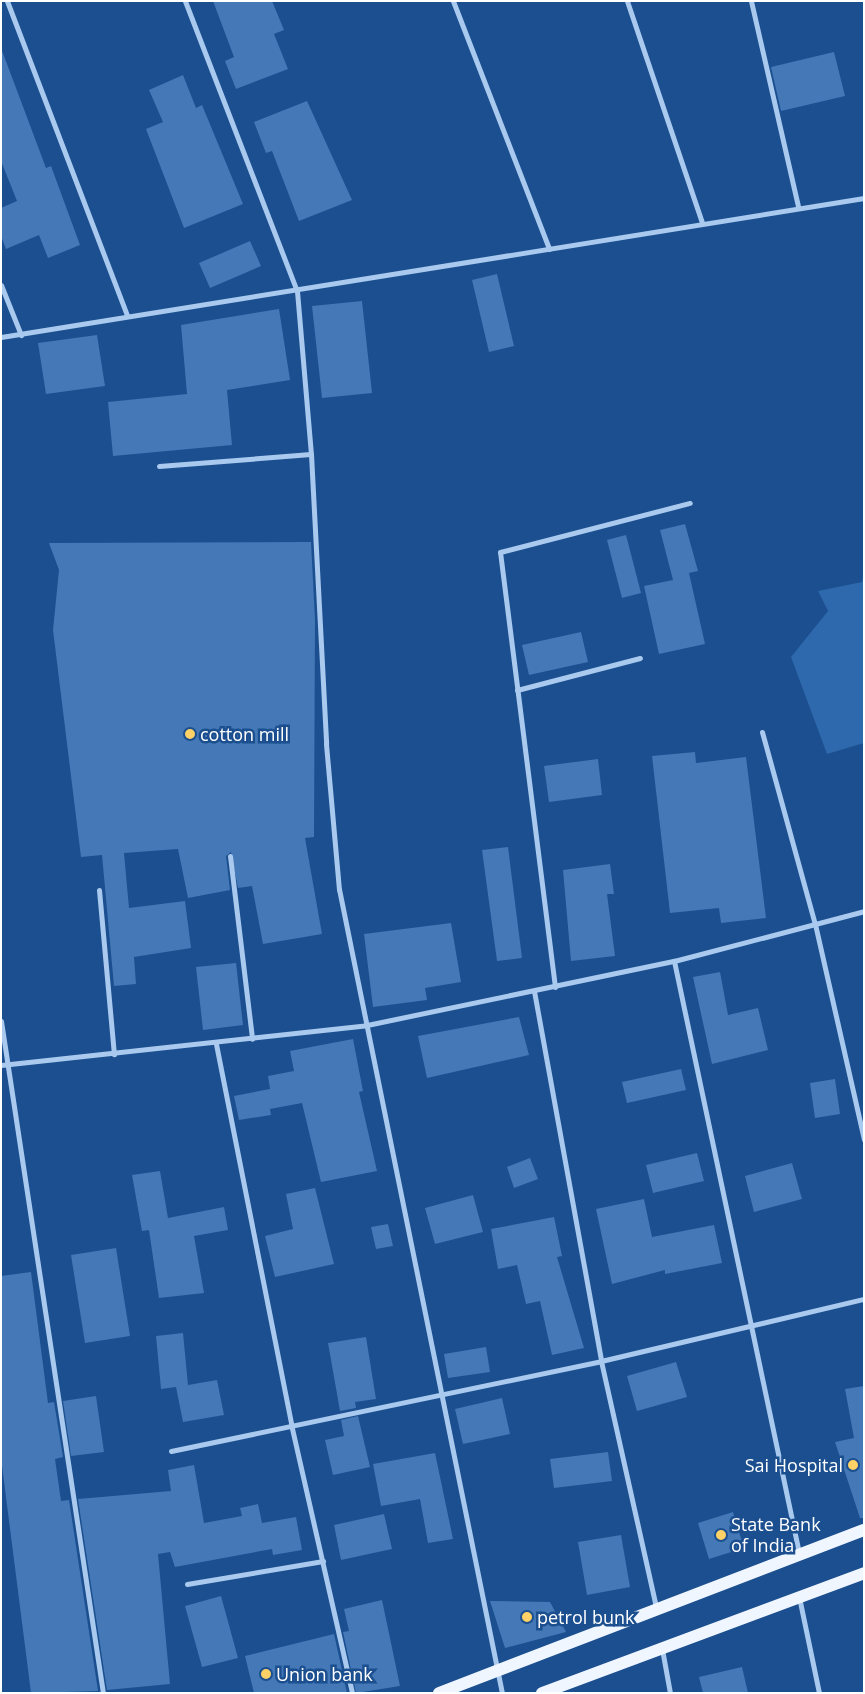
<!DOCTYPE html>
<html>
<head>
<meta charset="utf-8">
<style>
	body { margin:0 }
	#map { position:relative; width:865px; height:1694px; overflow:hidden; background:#1b4f8f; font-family:"Open Sans",sans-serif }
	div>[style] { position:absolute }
	.green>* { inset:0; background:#2e69ad }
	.building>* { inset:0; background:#4478b7 }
	.minor>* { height:5px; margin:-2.5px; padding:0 2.5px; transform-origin:2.5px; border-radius:2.5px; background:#a9c9ee }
	.primary>* { height:12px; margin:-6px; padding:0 6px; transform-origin:6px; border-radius:6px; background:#f0f6ff }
	.dots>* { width:14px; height:14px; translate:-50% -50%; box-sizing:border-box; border:2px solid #1b4f8f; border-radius:50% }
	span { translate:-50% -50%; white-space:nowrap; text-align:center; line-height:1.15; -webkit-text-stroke:5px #1b4f8f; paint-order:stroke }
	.poi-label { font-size:18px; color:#fff }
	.left { translate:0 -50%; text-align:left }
	.right { translate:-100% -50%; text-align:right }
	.frame { position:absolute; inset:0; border:2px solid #fff; pointer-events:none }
</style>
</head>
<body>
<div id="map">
	<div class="green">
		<i style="clip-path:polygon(864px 571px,864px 743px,827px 754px,791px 657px,828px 611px,818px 591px,862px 582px)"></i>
	</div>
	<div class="building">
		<i style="clip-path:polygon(213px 1px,272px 1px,284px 30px,274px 34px,288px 69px,236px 89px,225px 61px,234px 57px)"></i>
		<i style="clip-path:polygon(1px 48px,46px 168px,51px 166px,80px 245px,48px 258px,39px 235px,6px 249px,1px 236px,1px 208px,17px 201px,1px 161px)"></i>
		<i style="clip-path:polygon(834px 52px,845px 96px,781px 111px,771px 67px)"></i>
		<i style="clip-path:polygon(183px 75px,196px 108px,202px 105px,243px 204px,184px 228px,146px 129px,163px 122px,149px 90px)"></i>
		<i style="clip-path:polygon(307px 101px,352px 200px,299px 221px,272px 151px,266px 153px,254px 122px)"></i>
		<i style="clip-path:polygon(250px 241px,261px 266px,210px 288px,199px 263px)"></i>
		<i style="clip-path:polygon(497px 274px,514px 346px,489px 352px,472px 280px)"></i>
		<i style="clip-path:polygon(362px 301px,372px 393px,322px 398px,312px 306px)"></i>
		<i style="clip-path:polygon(279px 309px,290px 380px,227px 390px,232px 445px,113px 456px,108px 402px,187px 394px,181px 325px)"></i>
		<i style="clip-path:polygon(97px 335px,105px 386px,46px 394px,38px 343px)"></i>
		<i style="clip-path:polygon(685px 524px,698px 571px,689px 573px,705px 644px,659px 654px,644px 586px,673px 580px,660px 530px)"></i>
		<i style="clip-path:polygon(626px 535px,641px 593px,622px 598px,607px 540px)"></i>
		<i style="clip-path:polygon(311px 542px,315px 620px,314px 837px,305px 838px,322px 934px,263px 944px,252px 886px,238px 888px,231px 852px,226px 856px,230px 890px,188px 898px,178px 849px,124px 853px,129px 908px,185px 901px,191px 948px,134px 957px,136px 984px,114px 986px,102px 855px,81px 857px,53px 630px,59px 570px,49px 543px)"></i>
		<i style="clip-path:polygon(581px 632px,588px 662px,529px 675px,522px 645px)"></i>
		<i style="clip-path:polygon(695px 752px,696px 763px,746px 757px,766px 918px,721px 923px,719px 908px,670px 913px,652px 756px)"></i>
		<i style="clip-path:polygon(598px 759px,602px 795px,549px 802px,544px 766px)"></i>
		<i style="clip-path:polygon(508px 847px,522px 958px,497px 961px,482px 850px)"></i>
		<i style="clip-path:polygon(610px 864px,614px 894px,607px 894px,615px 956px,571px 961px,563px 870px)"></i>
		<i style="clip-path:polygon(451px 923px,461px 982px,425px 988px,427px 1000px,373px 1007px,364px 934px)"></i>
		<i style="clip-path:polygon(236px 963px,243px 1025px,203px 1030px,196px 967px)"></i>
		<i style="clip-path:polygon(720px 972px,728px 1015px,758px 1008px,768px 1050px,712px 1064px,693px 977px)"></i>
		<i style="clip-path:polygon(519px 1017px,529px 1055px,427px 1078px,418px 1036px)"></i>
		<i style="clip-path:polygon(353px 1039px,363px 1091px,359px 1092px,377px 1171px,321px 1182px,302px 1103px,270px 1109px,271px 1115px,239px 1120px,234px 1096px,270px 1089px,268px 1076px,294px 1071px,290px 1051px)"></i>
		<i style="clip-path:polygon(681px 1069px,686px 1090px,627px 1103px,622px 1082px)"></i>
		<i style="clip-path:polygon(835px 1079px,840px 1114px,815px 1118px,810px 1083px)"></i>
		<i style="clip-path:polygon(697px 1153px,704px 1181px,653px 1193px,646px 1165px)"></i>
		<i style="clip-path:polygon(530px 1158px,538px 1179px,514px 1188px,507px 1167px)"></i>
		<i style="clip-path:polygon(792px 1163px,802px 1199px,754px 1212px,745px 1176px)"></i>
		<i style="clip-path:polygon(160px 1171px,168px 1218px,224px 1207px,228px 1230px,194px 1236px,204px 1293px,159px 1298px,149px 1230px,142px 1231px,132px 1175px)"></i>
		<i style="clip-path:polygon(315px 1188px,334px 1264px,275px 1277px,265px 1236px,293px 1229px,286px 1194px)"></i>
		<i style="clip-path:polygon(473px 1195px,483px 1232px,435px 1244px,425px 1208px)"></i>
		<i style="clip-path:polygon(644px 1199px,652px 1237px,714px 1225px,722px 1263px,665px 1274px,665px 1270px,612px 1284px,596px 1209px)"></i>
		<i style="clip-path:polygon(554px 1217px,562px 1256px,557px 1257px,584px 1348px,552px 1355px,540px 1301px,526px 1304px,517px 1265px,498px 1269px,491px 1229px)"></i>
		<i style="clip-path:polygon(388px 1224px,393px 1246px,376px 1249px,371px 1227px)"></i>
		<i style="clip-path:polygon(116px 1248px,130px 1336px,85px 1343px,71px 1255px)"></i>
		<i style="clip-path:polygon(31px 1272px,48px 1403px,54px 1402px,63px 1457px,55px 1459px,61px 1501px,69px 1500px,98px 1691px,31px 1693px,1px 1458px,1px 1276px)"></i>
		<i style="clip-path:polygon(183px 1333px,188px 1385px,217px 1380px,224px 1415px,183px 1422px,176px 1387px,161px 1389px,156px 1336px)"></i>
		<i style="clip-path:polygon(366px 1337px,376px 1399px,355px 1402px,356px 1408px,340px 1411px,328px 1343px)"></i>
		<i style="clip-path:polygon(486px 1347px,490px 1372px,448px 1378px,444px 1354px)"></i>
		<i style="clip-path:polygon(676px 1362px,687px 1397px,637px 1411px,627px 1376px)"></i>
		<i style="clip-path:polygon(864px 1386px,864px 1518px,860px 1518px,835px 1442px,854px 1438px,845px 1389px)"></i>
		<i style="clip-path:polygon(96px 1396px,104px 1452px,71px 1456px,63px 1401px)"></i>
		<i style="clip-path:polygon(502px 1398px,510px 1434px,463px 1444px,455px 1409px)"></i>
		<i style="clip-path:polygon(358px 1416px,370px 1467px,333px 1475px,325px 1440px,344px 1436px,341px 1420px)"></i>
		<i style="clip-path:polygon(608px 1452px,612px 1481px,554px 1488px,550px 1459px)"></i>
		<i style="clip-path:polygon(435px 1453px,453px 1539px,428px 1543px,420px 1499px,381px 1506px,373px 1464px)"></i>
		<i style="clip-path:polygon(194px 1465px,204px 1523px,242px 1516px,240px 1508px,258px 1504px,262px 1523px,296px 1517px,302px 1550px,273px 1555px,272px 1549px,175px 1567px,170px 1552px,158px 1554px,170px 1684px,107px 1690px,78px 1499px,171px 1491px,168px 1470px)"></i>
		<i style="clip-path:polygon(733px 1512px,744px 1548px,709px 1559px,698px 1523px)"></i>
		<i style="clip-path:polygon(384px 1514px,392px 1549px,341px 1560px,334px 1525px)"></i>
		<i style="clip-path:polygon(621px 1535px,630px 1587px,587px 1595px,578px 1542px)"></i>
		<i style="clip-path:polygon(221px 1596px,238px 1658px,202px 1667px,185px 1606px)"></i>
		<i style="clip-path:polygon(382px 1600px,400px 1686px,356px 1693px,343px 1632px,349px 1631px,344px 1609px)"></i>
		<i style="clip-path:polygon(490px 1601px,550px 1602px,566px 1632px,505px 1648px)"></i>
		<i style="clip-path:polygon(334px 1634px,347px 1693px,254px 1693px,245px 1656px)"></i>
		<i style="clip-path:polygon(742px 1667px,748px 1693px,703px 1693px,699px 1677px)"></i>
	</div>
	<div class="minor">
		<i style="left:7px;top:1px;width:336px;rotate:69.1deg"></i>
		<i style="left:185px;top:1px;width:311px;rotate:68.9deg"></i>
		<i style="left:297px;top:291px;width:164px;rotate:85.1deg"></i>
		<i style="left:311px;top:454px;width:290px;rotate:87deg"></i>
		<i style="left:326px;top:744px;width:146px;rotate:84.9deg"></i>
		<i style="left:339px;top:889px;width:820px;rotate:78.54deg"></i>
		<i style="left:453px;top:1px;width:266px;rotate:68.8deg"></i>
		<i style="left:627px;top:1px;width:234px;rotate:71.3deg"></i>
		<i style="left:751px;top:1px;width:211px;rotate:77.1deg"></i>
		<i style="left:1px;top:285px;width:54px;rotate:68.2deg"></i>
		<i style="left:1px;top:337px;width:874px;rotate:-9.15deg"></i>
		<i style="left:159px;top:466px;width:152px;rotate:-4.5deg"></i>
		<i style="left:517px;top:690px;width:127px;rotate:-14.6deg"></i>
		<i style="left:762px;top:732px;width:199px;rotate:74.6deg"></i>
		<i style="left:815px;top:924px;width:221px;rotate:77.2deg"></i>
		<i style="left:230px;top:856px;width:184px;rotate:83.1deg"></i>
		<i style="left:99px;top:890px;width:165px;rotate:84.8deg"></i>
		<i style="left:674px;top:961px;width:605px;rotate:78.08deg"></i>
		<i style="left:555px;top:987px;width:438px;rotate:-97.2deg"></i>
		<i style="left:500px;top:552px;width:196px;rotate:-14.5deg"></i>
		<i style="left:534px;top:991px;width:376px;rotate:79.7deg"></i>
		<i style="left:601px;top:1361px;width:253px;rotate:77.4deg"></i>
		<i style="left:1px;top:1021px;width:680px;rotate:81.37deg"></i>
		<i style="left:216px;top:1044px;width:387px;rotate:78.8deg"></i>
		<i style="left:291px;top:1424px;width:276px;rotate:77.2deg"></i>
		<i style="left:1px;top:1065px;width:368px;rotate:-6.2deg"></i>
		<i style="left:367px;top:1025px;width:314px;rotate:-11.8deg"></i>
		<i style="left:674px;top:961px;width:196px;rotate:-14.7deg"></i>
		<i style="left:171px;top:1451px;width:439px;rotate:-11.8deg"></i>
		<i style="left:601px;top:1361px;width:270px;rotate:-13.3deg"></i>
		<i style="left:187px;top:1584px;width:138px;rotate:-9.6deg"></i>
		<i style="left:799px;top:1597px;width:98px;rotate:78.2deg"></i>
		<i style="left:662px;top:1649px;width:45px;rotate:79.7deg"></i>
	</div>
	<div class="primary">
		<i style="left:439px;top:1693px;width:455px;rotate:-21deg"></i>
		<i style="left:542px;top:1693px;width:344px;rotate:-20.4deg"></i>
	</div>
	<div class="dots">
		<i style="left:190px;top:734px;background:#ffd166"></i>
		<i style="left:853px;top:1465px;background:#ffd166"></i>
		<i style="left:721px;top:1535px;background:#ffd166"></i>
		<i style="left:527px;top:1617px;background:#ffd166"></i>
		<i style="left:266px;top:1674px;background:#ffd166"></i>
	</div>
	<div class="poi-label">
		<span class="left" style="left:200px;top:734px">cotton mill</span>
		<span class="right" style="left:843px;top:1465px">Sai Hospital</span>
		<span class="left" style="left:731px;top:1535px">State Bank<br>of India</span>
		<span class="left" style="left:537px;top:1617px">petrol bunk</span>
		<span class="left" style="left:276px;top:1674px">Union bank</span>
	</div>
	<div class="frame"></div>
</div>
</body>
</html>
